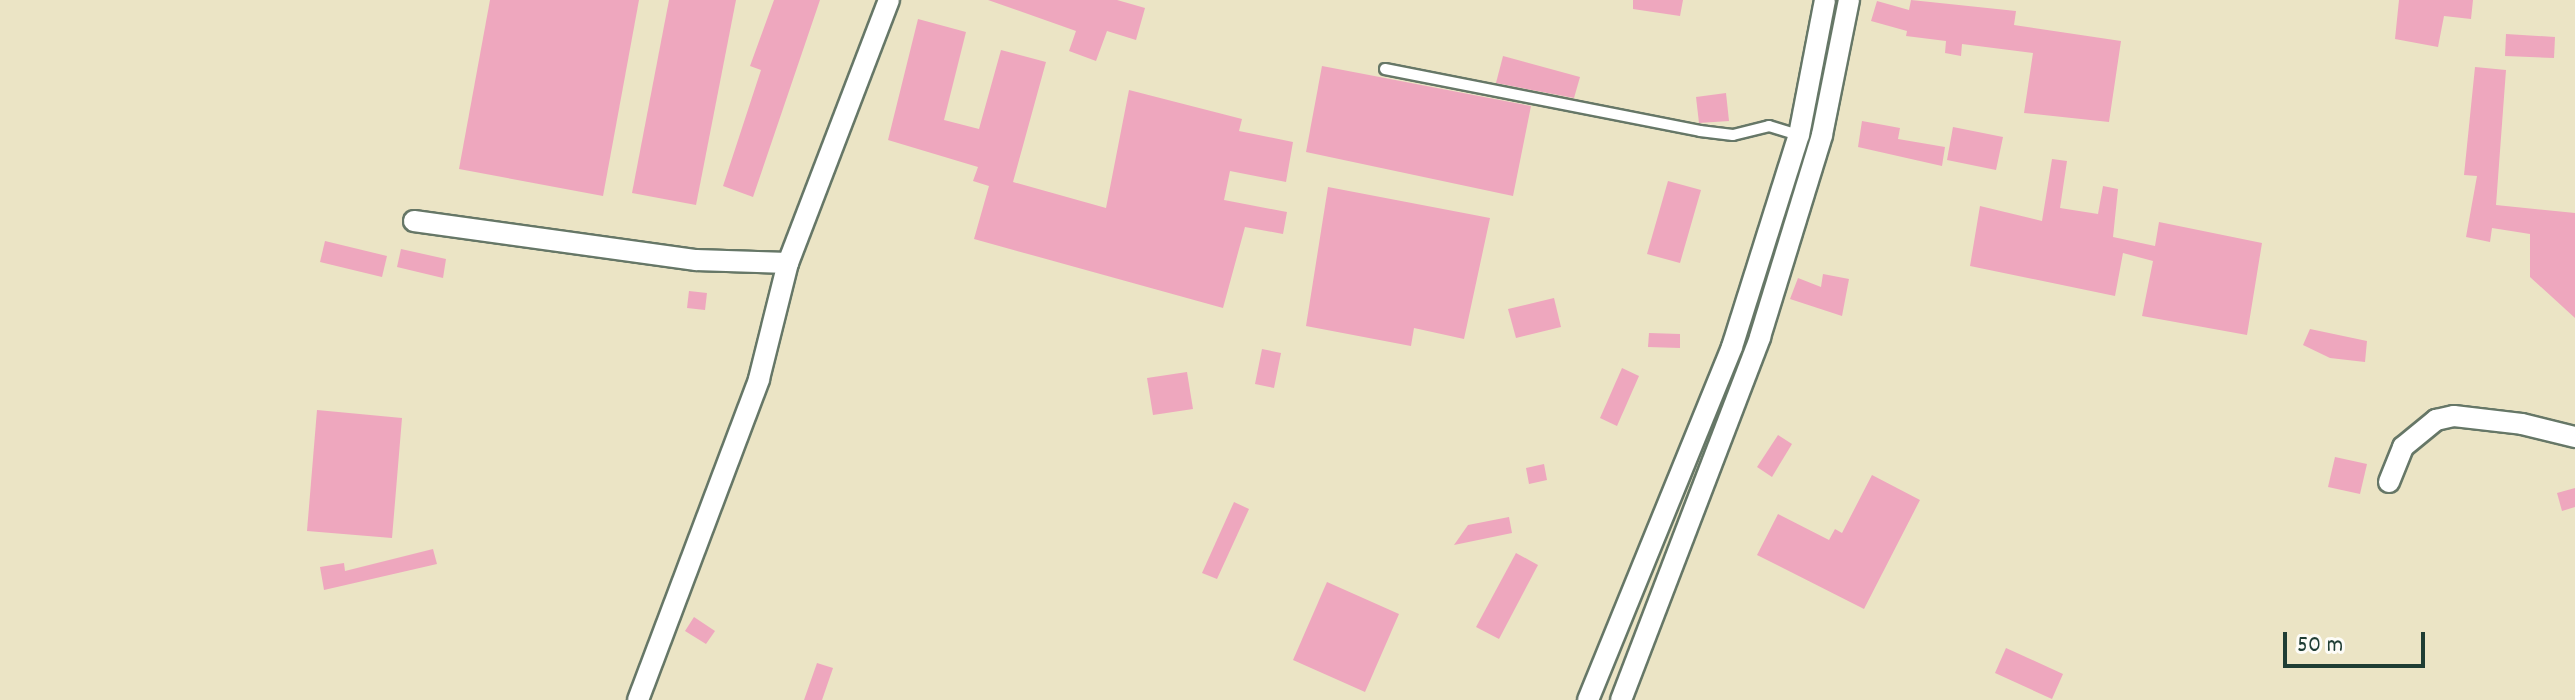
<!DOCTYPE html>
<html>
<head>
<meta charset="utf-8">
<style>
	body { margin:0 }
	#map { position:relative; width:2575px; height:700px; overflow:hidden; background:#ebe4c5; font-family:Dekko,sans-serif }
	div>[style] { position:absolute }
	.building>* { inset:0; background:#eea7be }
	.roads { filter:drop-shadow(2px 0 #667767) drop-shadow(-2px 0 #667767) drop-shadow(0 2px #667767) drop-shadow(0 -2px #667767) }
	.lane>* { height:10px; margin:-5px; padding:0 5px; transform-origin:5px; border-radius:5px; background:#fff }
	.street>* { height:20px; margin:-10px; padding:0 10px; transform-origin:10px; border-radius:10px; background:#fff }
	span { translate:-50% -50%; white-space:nowrap; text-align:center; line-height:1.15; -webkit-text-stroke:6px #fdfcf7; paint-order:stroke }
	.scale { position:absolute; left:2283px; top:632px; width:142px; height:36px; box-sizing:border-box; border:4px solid #1f3d34; border-top:0; padding-left:10px; font-size:24px; line-height:28px; white-space:nowrap; color:#1f3d34; -webkit-text-stroke:6px #fdfcf7; paint-order:stroke }
</style>
</head>
<body>
<div id="map">
	<div class="building">
		<i style="clip-path:polygon(490px 0,639px 0,603px 196px,459px 169px)"></i>
		<i style="clip-path:polygon(669px 0,736px 0,696px 205px,632px 193px)"></i>
		<i style="clip-path:polygon(774px 0,820px 0,753px 197px,723px 186px,761px 70px,750px 66px)"></i>
		<i style="clip-path:polygon(988px 0,1117px 0,1145px 8px,1136px 40px,1107px 31px,1096px 61px,1069px 51px,1076px 31px)"></i>
		<i style="clip-path:polygon(1633px 0,1683px 0,1680px 16px,1633px 9px)"></i>
		<i style="clip-path:polygon(1911px 0,2016px 11px,2014px 25px,2121px 41px,2109px 122px,2024px 113px,2033px 53px,1962px 44px,1961px 56px,1945px 53px,1946px 41px,1906px 36px,1907px 31px,1871px 21px,1877px 1px,1909px 10px)"></i>
		<i style="clip-path:polygon(2399px 0,2473px 0,2471px 19px,2444px 16px,2438px 47px,2395px 39px)"></i>
		<i style="clip-path:polygon(918px 19px,966px 32px,944px 120px,979px 129px,1001px 50px,1046px 62px,1013px 182px,1106px 208px,1129px 90px,1242px 119px,1239px 131px,1293px 142px,1286px 182px,1230px 171px,1224px 200px,1287px 212px,1283px 234px,1245px 227px,1223px 308px,974px 239px,989px 186px,973px 181px,978px 167px,888px 140px)"></i>
		<i style="clip-path:polygon(2506px 34px,2555px 37px,2554px 58px,2505px 56px)"></i>
		<i style="clip-path:polygon(1503px 56px,1580px 77px,1574px 98px,1496px 83px)"></i>
		<i style="clip-path:polygon(1322px 66px,1531px 106px,1513px 196px,1306px 152px)"></i>
		<i style="clip-path:polygon(2475px 67px,2506px 70px,2496px 205px,2575px 213px,2575px 318px,2530px 277px,2530px 234px,2492px 228px,2490px 242px,2466px 237px,2477px 176px,2464px 175px)"></i>
		<i style="clip-path:polygon(1726px 93px,1729px 121px,1699px 123px,1696px 97px)"></i>
		<i style="clip-path:polygon(1862px 121px,1900px 128px,1898px 139px,1945px 147px,1942px 166px,1858px 147px)"></i>
		<i style="clip-path:polygon(1953px 127px,2003px 137px,1996px 170px,1947px 160px)"></i>
		<i style="clip-path:polygon(2052px 159px,2067px 161px,2060px 208px,2098px 214px,2103px 186px,2118px 189px,2113px 237px,2155px 246px,2159px 222px,2262px 243px,2247px 335px,2142px 316px,2153px 261px,2123px 253px,2115px 296px,1970px 266px,1980px 206px,2042px 221px)"></i>
		<i style="clip-path:polygon(1668px 181px,1701px 190px,1680px 263px,1647px 254px)"></i>
		<i style="clip-path:polygon(1328px 187px,1490px 218px,1464px 339px,1414px 328px,1411px 346px,1306px 326px)"></i>
		<i style="clip-path:polygon(325px 241px,387px 256px,382px 277px,320px 262px)"></i>
		<i style="clip-path:polygon(401px 249px,446px 259px,443px 278px,397px 267px)"></i>
		<i style="clip-path:polygon(1823px 274px,1849px 279px,1842px 316px,1790px 299px,1798px 278px,1821px 287px)"></i>
		<i style="clip-path:polygon(689px 291px,707px 293px,705px 310px,687px 308px)"></i>
		<i style="clip-path:polygon(1554px 298px,1561px 327px,1516px 338px,1508px 309px)"></i>
		<i style="clip-path:polygon(2310px 329px,2367px 341px,2365px 362px,2330px 358px,2303px 345px)"></i>
		<i style="clip-path:polygon(1649px 333px,1680px 334px,1680px 348px,1648px 347px)"></i>
		<i style="clip-path:polygon(1262px 349px,1281px 353px,1274px 388px,1255px 384px)"></i>
		<i style="clip-path:polygon(1622px 368px,1639px 376px,1617px 426px,1600px 418px)"></i>
		<i style="clip-path:polygon(1187px 372px,1193px 409px,1153px 415px,1147px 378px)"></i>
		<i style="clip-path:polygon(317px 410px,402px 418px,392px 538px,307px 531px)"></i>
		<i style="clip-path:polygon(1778px 435px,1792px 444px,1772px 477px,1757px 467px)"></i>
		<i style="clip-path:polygon(2335px 457px,2367px 464px,2360px 494px,2328px 487px)"></i>
		<i style="clip-path:polygon(1544px 464px,1547px 480px,1529px 484px,1526px 468px)"></i>
		<i style="clip-path:polygon(1872px 475px,1920px 500px,1864px 609px,1757px 555px,1778px 514px,1829px 540px,1835px 529px,1842px 533px)"></i>
		<i style="clip-path:polygon(2575px 488px,2575px 507px,2562px 511px,2557px 493px)"></i>
		<i style="clip-path:polygon(1234px 502px,1249px 509px,1217px 579px,1202px 573px)"></i>
		<i style="clip-path:polygon(1509px 517px,1512px 533px,1454px 545px,1468px 525px)"></i>
		<i style="clip-path:polygon(433px 549px,437px 564px,324px 590px,320px 567px,344px 563px,345px 571px)"></i>
		<i style="clip-path:polygon(1516px 553px,1538px 565px,1499px 639px,1476px 627px)"></i>
		<i style="clip-path:polygon(1327px 582px,1399px 614px,1365px 692px,1293px 660px)"></i>
		<i style="clip-path:polygon(694px 617px,715px 631px,706px 644px,685px 631px)"></i>
		<i style="clip-path:polygon(2006px 648px,2063px 674px,2052px 699px,1995px 673px)"></i>
		<i style="clip-path:polygon(817px 663px,833px 668px,822px 700px,804px 700px)"></i>
	</div>
	<div class="roads">
		<div class="lane">
			<i style="left:1385px;top:69px;width:321px;rotate:11.1deg"></i>
			<i style="left:1700px;top:131px;width:33px;rotate:7deg"></i>
			<i style="left:1733px;top:135px;width:37px;rotate:-14deg"></i>
			<i style="left:1769px;top:126px;width:34px;rotate:17deg"></i>
		</div>
		<div class="street">
			<i style="left:414px;top:221px;width:285px;rotate:7.9deg"></i>
			<i style="left:696px;top:260px;width:92px;rotate:1.9deg"></i>
			<i style="left:2389px;top:482px;width:38px;rotate:-68deg"></i>
			<i style="left:2403px;top:447px;width:43px;rotate:-39.3deg"></i>
			<i style="left:2436px;top:420px;width:18px;rotate:-13deg"></i>
			<i style="left:2454px;top:416px;width:68px;rotate:6.7deg"></i>
			<i style="left:2522px;top:424px;width:55px;rotate:13.8deg"></i>
			<i style="left:638px;top:700px;width:343px;rotate:-69.3deg"></i>
			<i style="left:759px;top:379px;width:120px;rotate:-76deg"></i>
			<i style="left:788px;top:263px;width:282px;rotate:-69deg"></i>
			<i style="left:1588px;top:700px;width:381px;rotate:-67.8deg"></i>
			<i style="left:1732px;top:347px;width:222px;rotate:-72.5deg"></i>
			<i style="left:1799px;top:135px;width:137px;rotate:-79.1deg"></i>
			<i style="left:1621px;top:700px;width:389px;rotate:-69deg"></i>
			<i style="left:1760px;top:337px;width:211px;rotate:-72.9deg"></i>
			<i style="left:1822px;top:135px;width:138px;rotate:-78.7deg"></i>
		</div>
	</div>
	<div class="scale">50 m</div>
</div>
</body>
</html>
